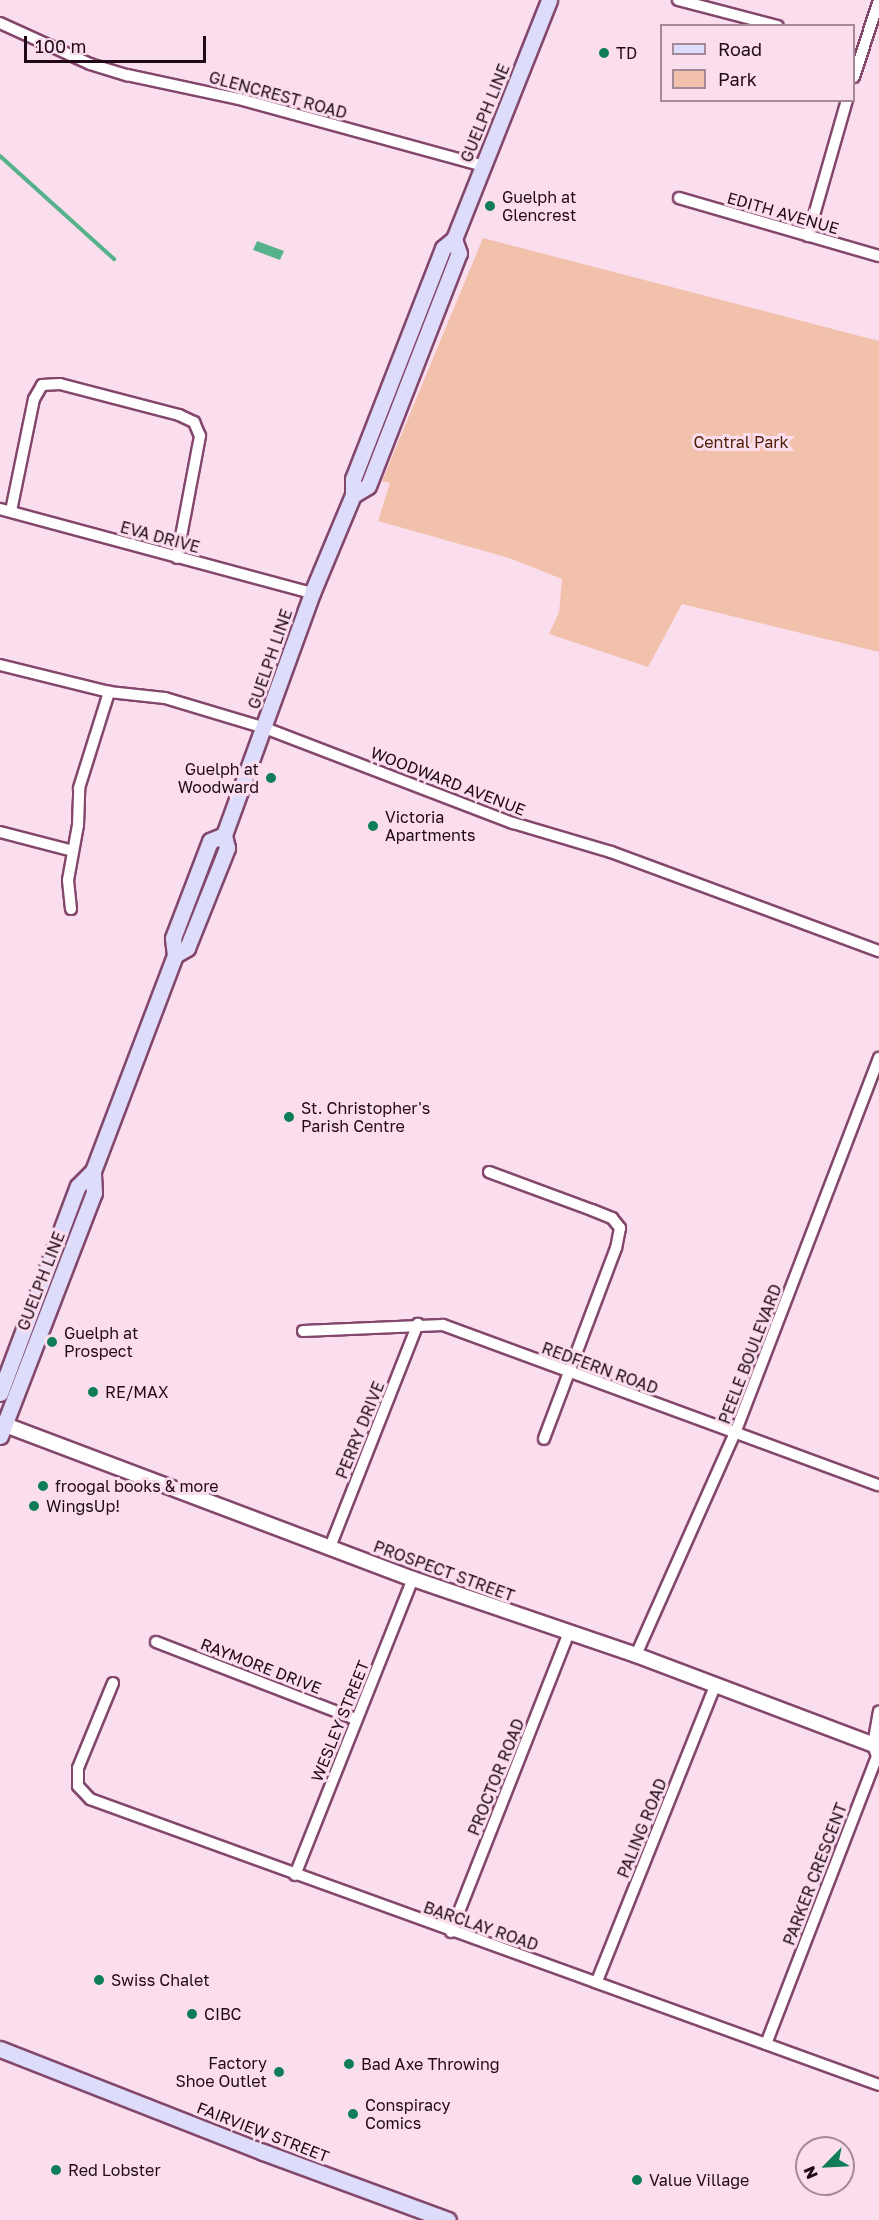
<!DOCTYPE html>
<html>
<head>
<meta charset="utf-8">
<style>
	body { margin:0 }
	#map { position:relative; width:879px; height:2220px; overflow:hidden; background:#fbdeee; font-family:"Golos Text",sans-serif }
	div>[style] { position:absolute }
	.green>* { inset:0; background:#f2c1ac }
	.water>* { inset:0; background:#56b28b }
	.stream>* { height:4px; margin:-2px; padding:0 2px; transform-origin:2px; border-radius:2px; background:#56b28b }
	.roads { filter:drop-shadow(2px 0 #84476c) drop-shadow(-2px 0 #84476c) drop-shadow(0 2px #84476c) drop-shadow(0 -2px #84476c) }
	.minor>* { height:10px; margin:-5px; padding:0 5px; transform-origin:5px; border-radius:5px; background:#fff }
	.tertiary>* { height:14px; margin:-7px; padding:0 7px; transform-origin:7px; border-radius:7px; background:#fff }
	.secondary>* { height:15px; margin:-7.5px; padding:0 7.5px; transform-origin:7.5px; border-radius:7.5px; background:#dddcfa }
	.dots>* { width:16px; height:16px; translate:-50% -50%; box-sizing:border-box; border:3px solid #fbdeee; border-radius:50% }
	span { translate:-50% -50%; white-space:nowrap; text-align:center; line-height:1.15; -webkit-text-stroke:6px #fbdeee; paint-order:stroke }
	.poi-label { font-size:16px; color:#210918 }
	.left { translate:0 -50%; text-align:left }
	.right { translate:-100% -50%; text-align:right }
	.street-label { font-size:16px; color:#210918 }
	.park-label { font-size:16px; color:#512007 }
	.legend { position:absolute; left:660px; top:24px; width:195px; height:78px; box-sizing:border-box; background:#fbdeee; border:2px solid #a48998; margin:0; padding:8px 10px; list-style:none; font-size:18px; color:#210918 }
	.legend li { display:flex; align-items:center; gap:12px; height:30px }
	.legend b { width:30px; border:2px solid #a48998 }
	.north { position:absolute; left:795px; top:2136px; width:60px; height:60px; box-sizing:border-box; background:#fbdeee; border:2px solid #a48998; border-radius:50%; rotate:246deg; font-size:16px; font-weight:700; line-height:24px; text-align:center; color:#210918 }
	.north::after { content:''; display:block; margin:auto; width:21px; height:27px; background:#107d59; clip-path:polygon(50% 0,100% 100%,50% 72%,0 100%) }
	.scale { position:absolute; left:24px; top:36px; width:182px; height:27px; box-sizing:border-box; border:3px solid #210918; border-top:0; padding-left:8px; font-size:18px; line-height:21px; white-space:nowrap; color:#210918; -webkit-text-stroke:4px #fbdeee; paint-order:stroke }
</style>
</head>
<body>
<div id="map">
	<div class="green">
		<i style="clip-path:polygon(483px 238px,879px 341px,879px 652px,682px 604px,648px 667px,549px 634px,559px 612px,562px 579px,509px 558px,378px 521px,390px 483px,382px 481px)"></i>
	</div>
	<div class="water">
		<i style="clip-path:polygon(257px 241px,284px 251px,280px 260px,253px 250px)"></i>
	</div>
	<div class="stream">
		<i style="left:0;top:156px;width:154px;rotate:42.1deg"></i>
	</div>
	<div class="roads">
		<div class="minor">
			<i style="left:678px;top:0;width:103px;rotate:14.6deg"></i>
			<i style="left:0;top:23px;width:99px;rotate:24.5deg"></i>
			<i style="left:90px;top:64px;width:39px;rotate:17deg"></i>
			<i style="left:127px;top:75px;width:115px;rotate:12.1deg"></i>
			<i style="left:239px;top:99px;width:254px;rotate:15.3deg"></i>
			<i style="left:854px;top:77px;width:81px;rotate:-72deg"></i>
			<i style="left:679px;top:198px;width:208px;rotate:16.2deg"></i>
			<i style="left:808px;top:236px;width:141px;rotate:-74deg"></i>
			<i style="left:0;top:509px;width:323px;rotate:15.1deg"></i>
			<i style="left:11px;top:511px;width:114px;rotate:-78.4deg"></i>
			<i style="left:34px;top:399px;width:16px;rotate:-60deg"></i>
			<i style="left:42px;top:385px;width:18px;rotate:-3deg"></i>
			<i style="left:60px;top:384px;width:123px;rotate:14.6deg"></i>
			<i style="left:179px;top:415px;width:17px;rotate:25deg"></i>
			<i style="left:194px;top:422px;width:15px;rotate:67deg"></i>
			<i style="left:200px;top:436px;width:124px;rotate:100.7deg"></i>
			<i style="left:0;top:665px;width:112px;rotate:13.9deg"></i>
			<i style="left:109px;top:692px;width:56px;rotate:6.1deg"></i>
			<i style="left:165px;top:698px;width:104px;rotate:16.7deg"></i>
			<i style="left:265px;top:728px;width:266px;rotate:21deg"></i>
			<i style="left:513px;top:823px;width:102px;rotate:16.5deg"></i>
			<i style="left:611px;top:852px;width:286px;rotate:20.3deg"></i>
			<i style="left:0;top:832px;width:75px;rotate:14.6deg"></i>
			<i style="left:71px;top:909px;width:29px;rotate:-96deg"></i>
			<i style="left:68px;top:880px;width:56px;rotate:-79.7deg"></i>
			<i style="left:78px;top:825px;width:37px;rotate:-88deg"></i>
			<i style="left:79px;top:788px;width:101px;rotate:-72.6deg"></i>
			<i style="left:489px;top:1172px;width:110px;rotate:20.3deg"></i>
			<i style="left:592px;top:1210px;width:22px;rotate:22deg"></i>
			<i style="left:612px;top:1218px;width:13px;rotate:51deg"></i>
			<i style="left:620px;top:1228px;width:20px;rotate:101deg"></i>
			<i style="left:616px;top:1248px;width:204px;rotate:110.7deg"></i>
			<i style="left:303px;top:1331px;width:140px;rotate:-2.5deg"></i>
			<i style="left:443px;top:1325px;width:464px;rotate:20.2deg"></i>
			<i style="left:330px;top:1547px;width:240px;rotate:-68.5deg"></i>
			<i style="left:156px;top:1642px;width:214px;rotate:21.1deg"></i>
			<i style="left:636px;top:1655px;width:243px;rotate:-66deg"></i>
			<i style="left:735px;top:1433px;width:402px;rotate:-69deg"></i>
			<i style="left:113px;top:1683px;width:92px;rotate:112.4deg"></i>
			<i style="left:78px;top:1768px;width:18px;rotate:90deg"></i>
			<i style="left:78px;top:1786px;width:18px;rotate:47deg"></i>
			<i style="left:90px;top:1799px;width:839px;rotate:19.92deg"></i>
			<i style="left:295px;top:1875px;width:319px;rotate:-68.3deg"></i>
			<i style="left:451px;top:1932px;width:321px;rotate:-68.5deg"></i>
			<i style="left:597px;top:1981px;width:318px;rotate:-68.2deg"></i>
			<i style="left:766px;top:2044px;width:309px;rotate:-68.9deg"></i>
			<i style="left:877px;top:1756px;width:12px;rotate:-110deg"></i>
			<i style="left:873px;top:1745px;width:34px;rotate:-80deg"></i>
		</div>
		<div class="tertiary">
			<i style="left:0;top:1423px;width:441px;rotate:20.7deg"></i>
			<i style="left:413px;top:1579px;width:236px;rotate:18.8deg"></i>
			<i style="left:636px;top:1655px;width:260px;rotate:20.7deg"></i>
		</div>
		<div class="secondary">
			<i style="left:353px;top:495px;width:17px;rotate:-31deg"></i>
			<i style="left:368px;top:486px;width:250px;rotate:-68.7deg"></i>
			<i style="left:459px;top:253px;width:15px;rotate:-110deg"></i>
			<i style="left:175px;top:955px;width:14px;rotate:-30deg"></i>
			<i style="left:187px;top:948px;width:108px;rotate:-68.2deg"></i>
			<i style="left:227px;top:848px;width:13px;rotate:-103deg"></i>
			<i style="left:224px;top:835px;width:258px;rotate:-70deg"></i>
			<i style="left:312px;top:593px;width:106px;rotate:-67.3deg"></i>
			<i style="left:353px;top:495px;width:16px;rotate:-90deg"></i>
			<i style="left:353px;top:479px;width:248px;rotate:-68.7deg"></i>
			<i style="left:443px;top:248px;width:14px;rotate:-39deg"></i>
			<i style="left:454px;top:239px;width:257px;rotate:-68.3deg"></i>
			<i style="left:0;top:1393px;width:221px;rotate:-69.4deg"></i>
			<i style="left:78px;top:1186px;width:21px;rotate:-45deg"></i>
			<i style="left:0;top:1436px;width:261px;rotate:-68.9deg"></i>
			<i style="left:94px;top:1193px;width:22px;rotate:-93deg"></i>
			<i style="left:93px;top:1171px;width:231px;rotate:-69.2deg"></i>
			<i style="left:175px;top:955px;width:17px;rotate:-97deg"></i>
			<i style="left:173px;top:938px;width:104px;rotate:-69.1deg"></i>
			<i style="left:210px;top:841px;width:15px;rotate:-23deg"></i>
			<i style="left:0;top:2049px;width:282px;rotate:21.4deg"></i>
			<i style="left:263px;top:2152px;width:197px;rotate:20.2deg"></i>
		</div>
	</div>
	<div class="dots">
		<i style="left:604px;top:53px;background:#107d59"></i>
		<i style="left:490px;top:206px;background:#107d59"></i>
		<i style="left:271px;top:778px;background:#107d59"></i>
		<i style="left:373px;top:826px;background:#107d59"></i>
		<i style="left:289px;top:1117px;background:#107d59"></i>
		<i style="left:52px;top:1342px;background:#107d59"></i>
		<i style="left:93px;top:1392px;background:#107d59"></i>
		<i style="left:43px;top:1486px;background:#107d59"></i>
		<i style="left:34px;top:1506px;background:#107d59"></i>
		<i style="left:99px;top:1980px;background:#107d59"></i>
		<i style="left:192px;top:2014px;background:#107d59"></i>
		<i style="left:349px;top:2064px;background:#107d59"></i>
		<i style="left:279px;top:2072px;background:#107d59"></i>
		<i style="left:353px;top:2114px;background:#107d59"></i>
		<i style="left:56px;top:2170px;background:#107d59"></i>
		<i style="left:637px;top:2180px;background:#107d59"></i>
	</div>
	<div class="poi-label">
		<span class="left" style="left:616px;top:53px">TD</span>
		<span class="left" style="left:502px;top:206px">Guelph at<br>Glencrest</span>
		<span class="right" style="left:259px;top:778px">Guelph at<br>Woodward</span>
		<span class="left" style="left:385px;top:826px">Victoria<br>Apartments</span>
		<span class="left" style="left:301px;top:1117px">St. Christopher's<br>Parish Centre</span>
		<span class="left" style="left:64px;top:1342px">Guelph at<br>Prospect</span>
		<span class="left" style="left:105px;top:1392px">RE/MAX</span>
		<span class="left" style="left:55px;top:1486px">froogal books &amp; more</span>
		<span class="left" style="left:46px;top:1506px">WingsUp!</span>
		<span class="left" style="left:111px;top:1980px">Swiss Chalet</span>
		<span class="left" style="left:204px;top:2014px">CIBC</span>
		<span class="right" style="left:267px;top:2072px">Factory<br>Shoe Outlet</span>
		<span class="left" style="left:361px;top:2064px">Bad Axe Throwing</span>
		<span class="left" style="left:365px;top:2114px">Conspiracy<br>Comics</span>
		<span class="left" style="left:68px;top:2170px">Red Lobster</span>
		<span class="left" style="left:649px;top:2180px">Value Village</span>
	</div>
	<div class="street-label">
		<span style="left:278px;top:95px;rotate:15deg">GLENCREST ROAD</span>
		<span style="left:485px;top:113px;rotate:-68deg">GUELPH LINE</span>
		<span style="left:783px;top:213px;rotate:16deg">EDITH AVENUE</span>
		<span style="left:160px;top:537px;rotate:15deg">EVA DRIVE</span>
		<span style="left:270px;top:659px;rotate:-71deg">GUELPH LINE</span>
		<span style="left:448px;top:781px;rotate:21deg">WOODWARD AVENUE</span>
		<span style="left:41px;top:1281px;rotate:-69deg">GUELPH LINE</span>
		<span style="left:750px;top:1354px;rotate:-69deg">PEELE BOULEVARD</span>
		<span style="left:600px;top:1368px;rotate:20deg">REDFERN ROAD</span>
		<span style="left:360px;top:1430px;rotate:-68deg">PERRY DRIVE</span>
		<span style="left:444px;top:1571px;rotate:20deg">PROSPECT STREET</span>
		<span style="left:261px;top:1666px;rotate:21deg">RAYMORE DRIVE</span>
		<span style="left:340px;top:1721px;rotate:-68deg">WESLEY STREET</span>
		<span style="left:496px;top:1777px;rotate:-68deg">PROCTOR ROAD</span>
		<span style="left:642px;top:1828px;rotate:-68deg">PALING ROAD</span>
		<span style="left:815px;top:1874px;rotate:-69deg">PARKER CRESCENT</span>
		<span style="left:481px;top:1926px;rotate:19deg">BARCLAY ROAD</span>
		<span style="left:263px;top:2132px;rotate:21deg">FAIRVIEW STREET</span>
	</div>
	<div class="park-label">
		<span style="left:741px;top:442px">Central Park</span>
	</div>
	<ul class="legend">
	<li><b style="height:8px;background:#dddcfa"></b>Road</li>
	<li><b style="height:16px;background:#f2c1ac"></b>Park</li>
	</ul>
	<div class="north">N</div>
	<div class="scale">100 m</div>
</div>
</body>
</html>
